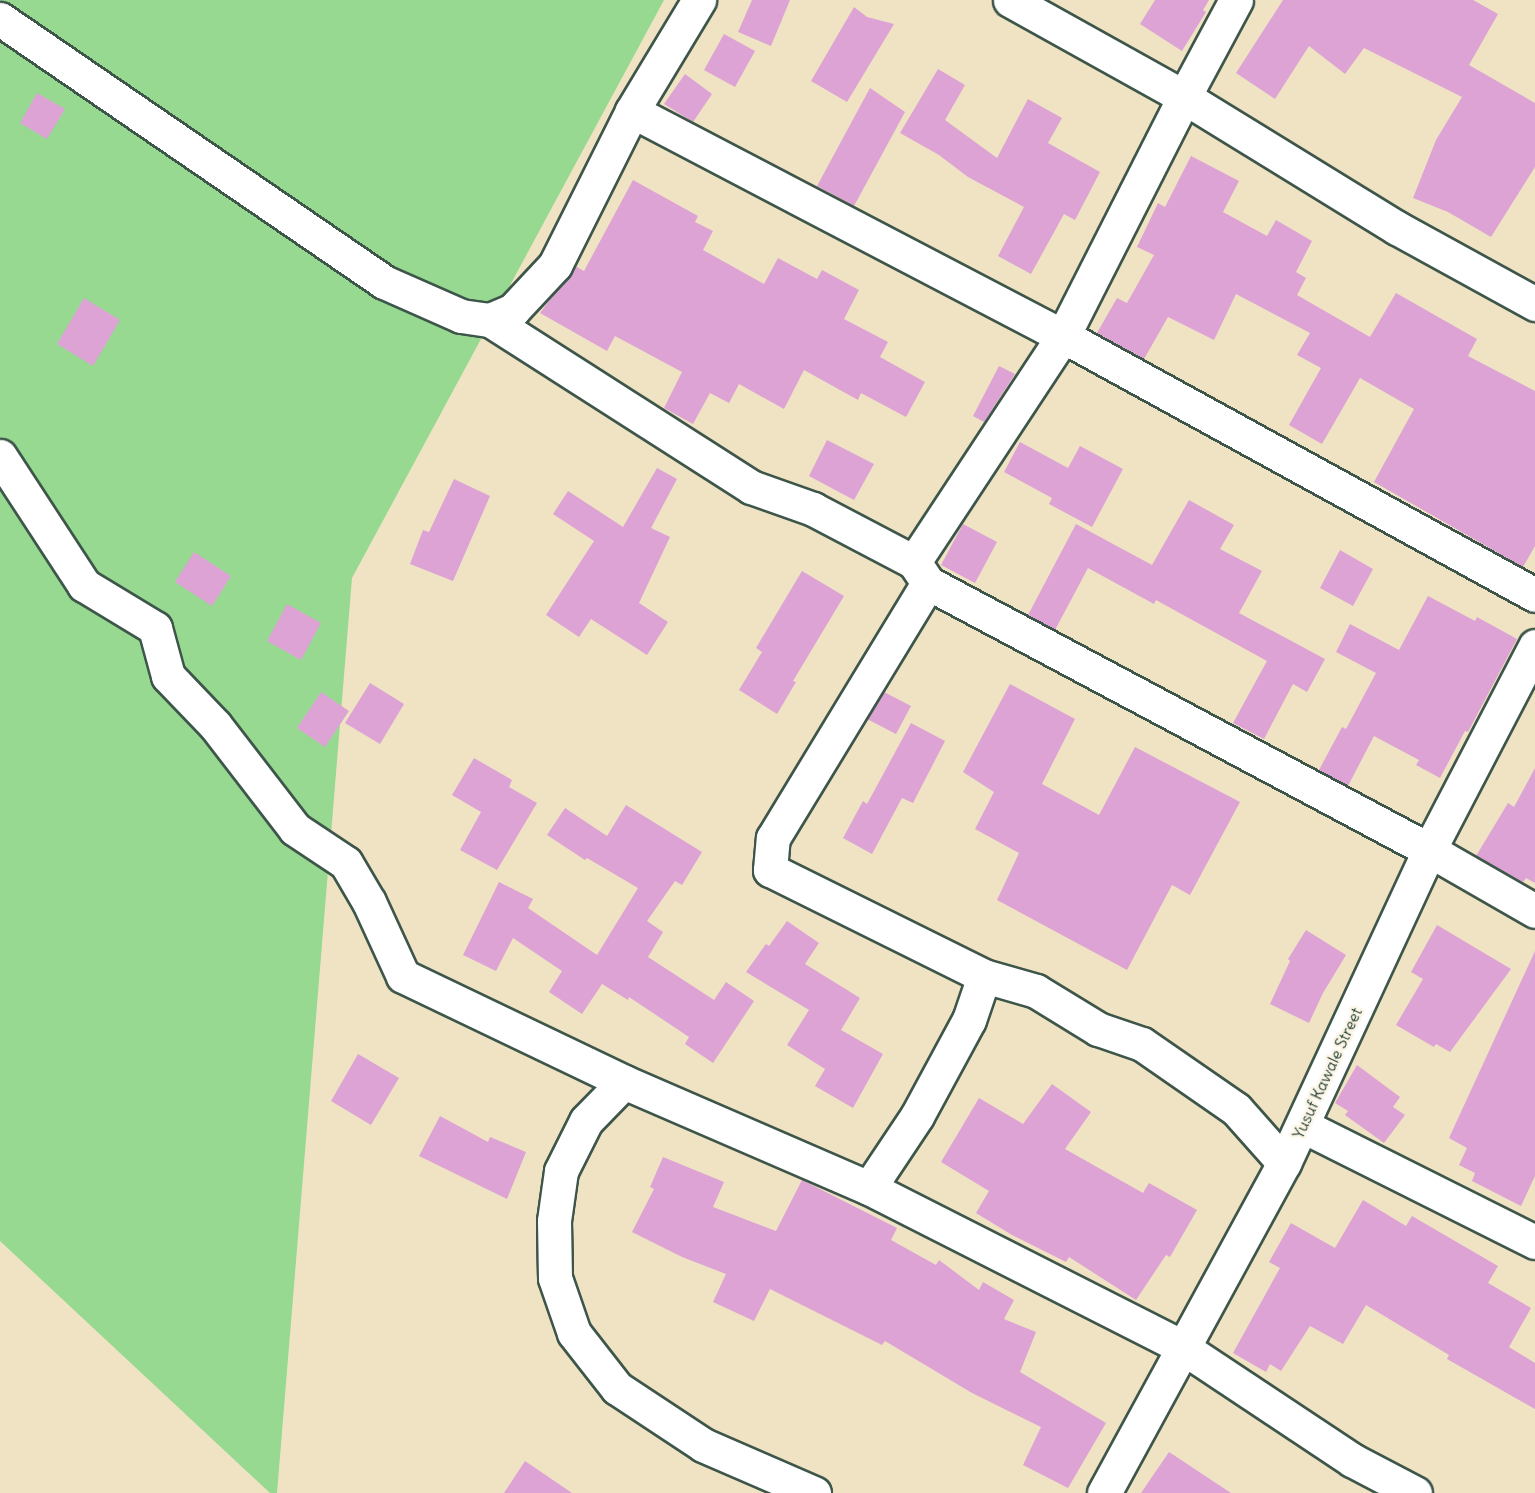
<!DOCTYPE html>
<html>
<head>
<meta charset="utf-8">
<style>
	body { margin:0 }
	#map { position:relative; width:1535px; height:1493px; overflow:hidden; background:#f0e3c4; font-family:Delius,sans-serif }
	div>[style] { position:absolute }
	.green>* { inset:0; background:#97d991 }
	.building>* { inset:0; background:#dca3d4 }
	.roads { filter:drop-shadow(2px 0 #3e564a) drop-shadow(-2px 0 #3e564a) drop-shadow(0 2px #3e564a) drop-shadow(0 -2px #3e564a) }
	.minor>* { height:33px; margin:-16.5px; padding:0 16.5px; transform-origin:16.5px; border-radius:16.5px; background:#fff }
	span { translate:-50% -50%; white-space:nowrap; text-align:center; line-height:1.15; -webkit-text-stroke:5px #fcf5e5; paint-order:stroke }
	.street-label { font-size:16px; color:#1f3d34 }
</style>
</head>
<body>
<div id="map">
	<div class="green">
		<i style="clip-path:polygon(0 0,664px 0,352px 578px,277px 1493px,270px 1493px,0 1241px)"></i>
	</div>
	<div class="building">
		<i style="clip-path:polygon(752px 0,790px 0,771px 46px,738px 32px)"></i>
		<i style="clip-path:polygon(1155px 0,1209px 0,1203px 10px,1206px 12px,1182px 51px,1140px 24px)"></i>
		<i style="clip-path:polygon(1283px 0,1473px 0,1498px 14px,1469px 65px,1535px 103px,1535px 167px,1491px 237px,1448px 212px,1413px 198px,1436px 140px,1462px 97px,1364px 48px,1345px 74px,1309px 46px,1275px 99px,1236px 73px)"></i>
		<i style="clip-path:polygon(854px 7px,867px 17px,894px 24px,847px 102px,811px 81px)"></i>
		<i style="clip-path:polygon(724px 34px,755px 51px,735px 87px,704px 70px)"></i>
		<i style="clip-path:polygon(938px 69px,965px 85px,945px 120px,997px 158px,1028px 99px,1062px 118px,1048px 143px,1100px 172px,1075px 220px,1064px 214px,1031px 274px,998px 256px,1024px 207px,968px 177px,939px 155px,900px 133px)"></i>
		<i style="clip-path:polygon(685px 74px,712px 94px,693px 122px,664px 104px)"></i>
		<i style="clip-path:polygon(870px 88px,905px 112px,854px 206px,817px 186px)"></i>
		<i style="clip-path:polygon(37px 93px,65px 109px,47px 139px,20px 123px)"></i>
		<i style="clip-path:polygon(1191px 156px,1239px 181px,1223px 212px,1267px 236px,1276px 220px,1312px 241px,1296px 272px,1306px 278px,1297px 295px,1370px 337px,1396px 293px,1477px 339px,1468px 356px,1535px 391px,1535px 546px,1523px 567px,1374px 482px,1414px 409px,1360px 378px,1322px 444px,1289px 425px,1321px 368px,1297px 355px,1310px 333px,1236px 294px,1214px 340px,1168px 317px,1144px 359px,1097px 333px,1117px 298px,1127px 303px,1154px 255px,1137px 247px,1158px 203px,1165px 207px)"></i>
		<i style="clip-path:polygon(633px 180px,698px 216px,695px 222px,713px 231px,703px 250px,764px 284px,778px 258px,817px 279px,822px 270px,859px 290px,844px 319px,888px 342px,880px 357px,925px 382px,906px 417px,861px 393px,858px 400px,804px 370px,784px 409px,739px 384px,729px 403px,710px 393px,693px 424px,664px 408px,682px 372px,615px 336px,607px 351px,540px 313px,575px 266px,584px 271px)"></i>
		<i style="clip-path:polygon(84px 298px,120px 320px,93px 366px,57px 344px)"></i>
		<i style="clip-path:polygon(999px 366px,1015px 374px,984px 422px,973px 416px)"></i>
		<i style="clip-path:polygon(827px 440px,874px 464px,854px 500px,809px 476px)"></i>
		<i style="clip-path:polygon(1020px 442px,1068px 468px,1080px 446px,1123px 469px,1092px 527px,1049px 504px,1052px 498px,1004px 472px)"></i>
		<i style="clip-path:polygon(657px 468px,677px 479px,651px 528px,670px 537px,639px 603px,668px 622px,647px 655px,591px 619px,579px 637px,546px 615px,594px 541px,553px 514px,568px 491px,623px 527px)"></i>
		<i style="clip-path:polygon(454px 479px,490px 496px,453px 581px,410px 564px,423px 530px,429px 532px)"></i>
		<i style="clip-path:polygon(1189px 500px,1234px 525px,1220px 549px,1262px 571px,1239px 613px,1325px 659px,1307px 692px,1293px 684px,1264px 739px,1233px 723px,1267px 661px,1156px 600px,1154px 604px,1088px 568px,1055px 630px,1028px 615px,1076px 524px,1152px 565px)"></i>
		<i style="clip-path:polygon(963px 524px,997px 542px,975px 583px,941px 565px)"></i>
		<i style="clip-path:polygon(1340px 550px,1373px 569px,1353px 606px,1320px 588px)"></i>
		<i style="clip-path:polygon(194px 552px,231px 576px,212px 606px,175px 582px)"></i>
		<i style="clip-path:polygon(802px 571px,844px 596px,793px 681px,796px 682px,777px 714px,739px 690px,762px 652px,756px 648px)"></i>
		<i style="clip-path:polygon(1428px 596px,1475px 621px,1477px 617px,1517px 639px,1468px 732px,1465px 731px,1440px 778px,1416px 765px,1419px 760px,1374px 736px,1348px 786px,1319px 770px,1342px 727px,1346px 729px,1376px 673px,1336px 652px,1350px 624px,1399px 650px)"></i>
		<i style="clip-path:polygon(287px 604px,321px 623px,301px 660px,267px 641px)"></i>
		<i style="clip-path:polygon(370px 683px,404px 704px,380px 744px,345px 723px)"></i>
		<i style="clip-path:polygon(1010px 684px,1075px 719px,1042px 784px,1099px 815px,1135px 747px,1240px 802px,1190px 895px,1172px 885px,1127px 970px,997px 900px,1019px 853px,975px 829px,994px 792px,963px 772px)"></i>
		<i style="clip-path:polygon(321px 692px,349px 711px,325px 747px,297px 728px)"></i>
		<i style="clip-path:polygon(884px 692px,911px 706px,896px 734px,867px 719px)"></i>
		<i style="clip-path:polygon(911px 723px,945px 741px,913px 803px,902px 798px,872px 854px,843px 838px,863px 801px,867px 804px)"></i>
		<i style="clip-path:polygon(474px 758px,512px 780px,509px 787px,537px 803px,497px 870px,460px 850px,481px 812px,452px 795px)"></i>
		<i style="clip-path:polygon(1535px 768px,1535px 883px,1526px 878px,1523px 882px,1476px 856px,1508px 803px,1514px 807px)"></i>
		<i style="clip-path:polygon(626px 805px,702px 852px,682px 885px,675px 881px,647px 921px,663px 932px,648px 957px,714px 1000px,726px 982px,754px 1001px,713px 1063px,685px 1044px,689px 1037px,629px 997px,628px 1000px,602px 984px,582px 1014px,549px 992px,562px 971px,513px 938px,496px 971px,463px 955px,499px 882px,533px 899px,528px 908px,597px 955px,638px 888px,587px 858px,585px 860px,547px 835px,565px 808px,607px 836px)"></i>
		<i style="clip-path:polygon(787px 921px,819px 943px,805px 964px,860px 998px,841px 1030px,883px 1054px,853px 1108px,815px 1086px,825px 1069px,787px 1045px,809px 1010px,746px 972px,766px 944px,769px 946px)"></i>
		<i style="clip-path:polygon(1437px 925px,1511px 969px,1450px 1052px,1436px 1044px,1434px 1047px,1396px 1025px,1423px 979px,1411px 972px)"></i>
		<i style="clip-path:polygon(1306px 930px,1346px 955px,1323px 993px,1309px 1023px,1270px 1004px,1290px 961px,1288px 959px)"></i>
		<i style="clip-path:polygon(1535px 951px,1535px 1176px,1521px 1206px,1472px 1181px,1475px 1173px,1459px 1165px,1467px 1148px,1449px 1138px)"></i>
		<i style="clip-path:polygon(358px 1054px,399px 1078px,371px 1125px,331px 1101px)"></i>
		<i style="clip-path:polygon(1357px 1065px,1400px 1097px,1393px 1107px,1405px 1115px,1384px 1143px,1345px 1115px,1348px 1111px,1335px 1103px)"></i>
		<i style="clip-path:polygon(1052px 1084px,1091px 1112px,1065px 1149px,1143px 1193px,1149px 1183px,1197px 1210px,1170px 1257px,1166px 1255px,1136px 1300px,1069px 1257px,1066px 1262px,1012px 1235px,976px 1213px,989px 1191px,941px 1162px,979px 1098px,1023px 1124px)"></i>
		<i style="clip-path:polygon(440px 1116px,488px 1142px,490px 1137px,526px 1152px,507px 1199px,419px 1156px)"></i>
		<i style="clip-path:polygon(663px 1157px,724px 1182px,713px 1207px,776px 1231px,802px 1180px,897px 1228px,891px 1240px,936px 1265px,939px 1260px,979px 1290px,983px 1282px,1014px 1300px,1004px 1319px,1036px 1332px,1020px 1372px,1106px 1423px,1068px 1488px,1023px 1465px,1041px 1427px,972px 1393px,885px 1341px,882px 1345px,770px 1289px,754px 1321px,713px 1302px,726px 1274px,682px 1257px,632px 1232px,654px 1189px,650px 1187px)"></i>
		<i style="clip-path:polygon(1363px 1200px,1406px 1226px,1412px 1216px,1498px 1266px,1488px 1283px,1531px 1308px,1509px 1347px,1535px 1363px,1535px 1409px,1447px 1359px,1449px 1355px,1366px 1305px,1343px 1344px,1310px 1326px,1281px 1371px,1270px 1364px,1266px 1372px,1233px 1353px,1280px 1268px,1269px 1262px,1291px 1223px,1335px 1248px)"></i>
		<i style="clip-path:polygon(1169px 1452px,1231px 1493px,1141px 1493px)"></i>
		<i style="clip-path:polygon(525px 1461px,572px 1493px,504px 1493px)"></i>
	</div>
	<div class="roads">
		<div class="minor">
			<i style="left:1010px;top:0;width:199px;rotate:29.1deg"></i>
			<i style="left:1184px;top:97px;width:250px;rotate:31.6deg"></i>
			<i style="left:1397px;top:228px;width:158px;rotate:28.8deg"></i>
			<i style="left:0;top:19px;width:465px;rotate:34.4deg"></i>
			<i style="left:384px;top:282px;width:84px;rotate:23.8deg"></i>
			<i style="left:461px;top:316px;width:29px;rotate:8deg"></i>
			<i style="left:490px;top:320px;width:25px;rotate:-23deg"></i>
			<i style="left:513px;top:310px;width:62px;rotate:-47deg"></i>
			<i style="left:555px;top:265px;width:172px;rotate:-63.4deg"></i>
			<i style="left:632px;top:111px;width:486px;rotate:27.6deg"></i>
			<i style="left:1063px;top:336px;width:538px;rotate:28.75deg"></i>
			<i style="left:632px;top:111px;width:130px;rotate:-58.9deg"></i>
			<i style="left:490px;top:320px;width:310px;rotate:32.6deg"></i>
			<i style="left:751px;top:487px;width:66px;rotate:19.5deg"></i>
			<i style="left:813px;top:509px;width:114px;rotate:27.7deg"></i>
			<i style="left:914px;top:562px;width:25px;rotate:56deg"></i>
			<i style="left:928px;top:583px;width:568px;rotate:28.05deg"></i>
			<i style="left:1429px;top:850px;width:122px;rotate:29.9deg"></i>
			<i style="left:0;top:456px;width:154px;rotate:56.9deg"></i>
			<i style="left:84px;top:585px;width:83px;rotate:31.2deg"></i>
			<i style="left:155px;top:628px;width:50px;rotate:74.8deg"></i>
			<i style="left:168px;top:676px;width:68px;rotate:46.2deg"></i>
			<i style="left:215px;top:725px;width:131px;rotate:52.4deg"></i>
			<i style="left:295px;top:829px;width:61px;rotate:33.7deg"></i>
			<i style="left:346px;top:863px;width:45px;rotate:59.5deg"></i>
			<i style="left:369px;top:902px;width:81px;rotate:65.3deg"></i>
			<i style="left:403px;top:976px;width:245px;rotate:25.6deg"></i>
			<i style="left:624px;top:1082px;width:267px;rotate:23.4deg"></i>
			<i style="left:869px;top:1188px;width:351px;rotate:26.9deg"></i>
			<i style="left:1182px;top:1347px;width:204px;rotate:33.6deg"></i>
			<i style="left:1352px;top:1460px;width:71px;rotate:27.6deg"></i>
			<i style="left:914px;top:562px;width:271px;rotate:-56.6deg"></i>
			<i style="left:1063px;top:336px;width:268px;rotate:-63.1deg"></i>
			<i style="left:1184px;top:97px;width:110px;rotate:-61.8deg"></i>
			<i style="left:984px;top:976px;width:54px;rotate:16.1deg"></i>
			<i style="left:1036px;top:991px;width:73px;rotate:31.5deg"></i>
			<i style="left:1098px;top:1029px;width:46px;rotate:18.8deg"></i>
			<i style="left:1142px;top:1044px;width:114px;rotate:34.7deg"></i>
			<i style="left:1236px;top:1109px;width:72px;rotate:48.4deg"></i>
			<i style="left:624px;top:1082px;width:54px;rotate:134.3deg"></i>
			<i style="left:586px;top:1121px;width:56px;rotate:116.6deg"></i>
			<i style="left:561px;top:1171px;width:50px;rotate:98deg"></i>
			<i style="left:554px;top:1221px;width:57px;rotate:89deg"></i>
			<i style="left:555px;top:1278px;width:58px;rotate:70.9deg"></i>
			<i style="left:574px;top:1333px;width:70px;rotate:52deg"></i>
			<i style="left:617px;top:1388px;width:103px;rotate:33.5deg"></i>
			<i style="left:703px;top:1445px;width:121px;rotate:23.4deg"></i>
			<i style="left:1303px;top:1126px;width:259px;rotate:26.6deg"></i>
			<i style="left:869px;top:1188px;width:87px;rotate:-56.3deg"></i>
			<i style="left:917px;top:1116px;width:109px;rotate:-61.6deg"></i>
			<i style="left:969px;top:1020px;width:46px;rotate:-71.2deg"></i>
			<i style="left:984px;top:976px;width:239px;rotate:-153.6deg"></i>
			<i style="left:770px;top:870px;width:32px;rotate:-85deg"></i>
			<i style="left:773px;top:838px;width:298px;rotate:-58.7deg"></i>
			<i style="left:1104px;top:1493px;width:376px;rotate:-61.4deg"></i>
			<i style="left:1284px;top:1163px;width:345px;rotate:-65.1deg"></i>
			<i style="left:1429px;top:850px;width:230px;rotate:-62.5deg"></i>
		</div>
	</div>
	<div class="street-label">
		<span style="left:1327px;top:1073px;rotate:-65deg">Yusuf Kawale Street</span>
	</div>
</div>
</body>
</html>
